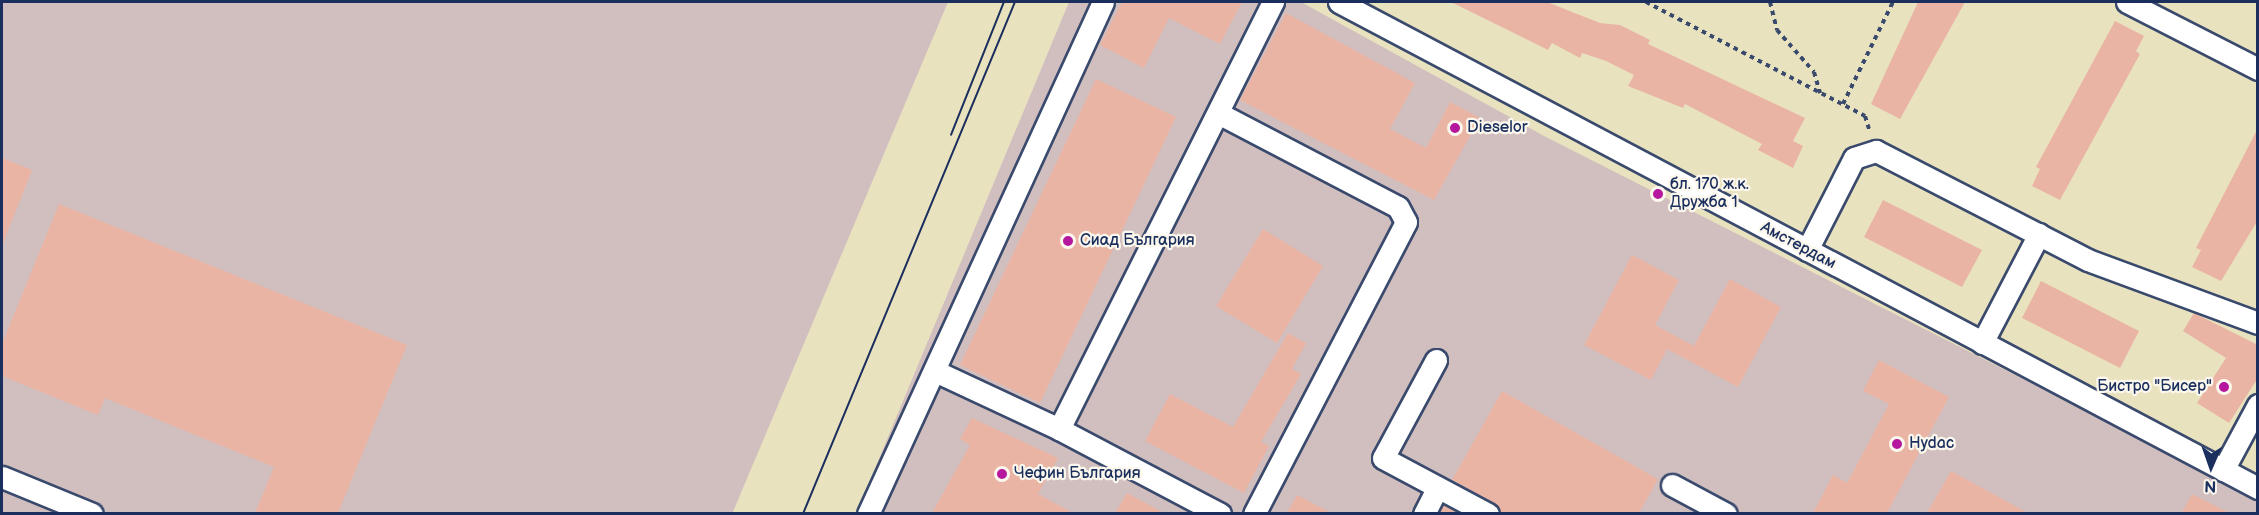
<!DOCTYPE html>
<html>
<head>
<meta charset="utf-8">
<style>
	body { margin:0 }
	#map { position:relative; width:2259px; height:515px; overflow:hidden; background:#e9e2bf; font-family:"Balsamiq Sans",sans-serif }
	div>[style] { position:absolute }
	.industrial>* { inset:0; background:#d1bfbf }
	.building>* { inset:0; background:#eab4a5 }
	.path>* { height:4px; margin-top:-2px; transform-origin:0; background:repeating-linear-gradient(90deg,#3a4a6d 0 4.5px,transparent 0 9px) }
	.roads { filter:drop-shadow(2px 0 #3a4a6d) drop-shadow(-2px 0 #3a4a6d) drop-shadow(0 2px #3a4a6d) drop-shadow(0 -2px #3a4a6d) }
	.minor>* { height:21px; margin:-10.5px; padding:0 10.5px; transform-origin:10.5px; border-radius:10.5px; background:#fff }
	.tram>* { height:1.5px; margin:-0.75px; padding:0 0.75px; transform-origin:0.75px; border-radius:0.75px; background:#1b2f5e }
	.dots>* { width:16px; height:16px; translate:-50% -50%; box-sizing:border-box; border:3px solid #fbf7ec; border-radius:50% }
	span { translate:-50% -50%; white-space:nowrap; text-align:center; line-height:1.15; -webkit-text-stroke:4.5px #fbf7ec; paint-order:stroke }
	.poi-label { font-size:16px; color:#1b2f5e }
	.left { translate:0 -50%; text-align:left }
	.right { translate:-100% -50%; text-align:right }
	.street-label { font-size:16px; color:#1b2f5e }
	.frame { position:absolute; inset:0; border:3px solid #1b2f5e; pointer-events:none }
	.north { position:absolute; left:2181px; top:437px; width:60px; height:60px; -webkit-text-stroke:4px #fbf7ec; paint-order:stroke; rotate:182deg; font-size:16px; font-weight:700; line-height:24px; text-align:center; color:#1b2f5e }
	.north::after { content:''; display:block; margin:auto; width:21px; height:27px; background:#1b2f5e; clip-path:polygon(50% 0,100% 100%,50% 72%,0 100%) }
</style>
</head>
<body>
<div id="map">
	<div class="industrial">
		<i style="clip-path:polygon(2px 2px,948px 2px,732px 514px,2px 513px)"></i>
		<i style="clip-path:polygon(1069px 2px,1301px 2px,1546px 137px,2258px 498px,2257px 514px,856px 514px)"></i>
	</div>
	<div class="building">
		<i style="clip-path:polygon(1122px 2px,1242px 2px,1220px 44px,1169px 18px,1144px 68px,1100px 45px)"></i>
		<i style="clip-path:polygon(1451px 2px,1547px 2px,1600px 23px,1620px 25px,1650px 40px,1648px 44px,1805px 118px,1793px 141px,1803px 146px,1793px 168px,1758px 150px,1762px 144px,1685px 104px,1683px 108px,1628px 86px,1634px 75px,1606px 61px,1582px 53px,1580px 58px,1552px 43px,1548px 50px)"></i>
		<i style="clip-path:polygon(1918px 2px,1965px 2px,1900px 119px,1871px 104px)"></i>
		<i style="clip-path:polygon(1286px 13px,1415px 83px,1390px 129px,1426px 148px,1450px 102px,1480px 118px,1434px 200px,1240px 100px)"></i>
		<i style="clip-path:polygon(2115px 21px,2144px 36px,2136px 51px,2140px 54px,2060px 200px,2032px 186px,2040px 169px,2036px 167px)"></i>
		<i style="clip-path:polygon(1096px 79px,1176px 117px,1040px 403px,960px 365px)"></i>
		<i style="clip-path:polygon(2258px 128px,2258px 220px,2221px 281px,2192px 267px,2201px 250px,2196px 248px)"></i>
		<i style="clip-path:polygon(2px 158px,32px 170px,2px 246px)"></i>
		<i style="clip-path:polygon(1883px 200px,1982px 250px,1962px 287px,1864px 237px)"></i>
		<i style="clip-path:polygon(59px 204px,407px 345px,338px 513px,255px 513px,274px 467px,105px 398px,98px 415px,2px 376px,2px 344px)"></i>
		<i style="clip-path:polygon(1263px 229px,1323px 266px,1277px 343px,1216px 306px)"></i>
		<i style="clip-path:polygon(1632px 255px,1679px 280px,1655px 325px,1694px 346px,1730px 279px,1781px 307px,1738px 387px,1667px 349px,1651px 380px,1584px 345px)"></i>
		<i style="clip-path:polygon(2041px 281px,2139px 331px,2120px 368px,2022px 318px)"></i>
		<i style="clip-path:polygon(2194px 313px,2258px 345px,2258px 378px,2229px 423px,2197px 403px,2226px 358px,2183px 331px)"></i>
		<i style="clip-path:polygon(1288px 333px,1306px 343px,1292px 369px,1301px 374px,1261px 442px,1269px 446px,1244px 493px,1145px 441px,1170px 394px,1233px 427px)"></i>
		<i style="clip-path:polygon(1879px 360px,1949px 397px,1887px 513px,1813px 513px,1833px 475px,1847px 483px,1889px 404px,1863px 391px)"></i>
		<i style="clip-path:polygon(1502px 391px,1658px 479px,1639px 513px,1501px 513px,1494px 503px,1452px 480px)"></i>
		<i style="clip-path:polygon(972px 418px,1058px 458px,1038px 494px,1073px 513px,932px 513px,970px 445px,960px 439px)"></i>
		<i style="clip-path:polygon(1951px 471px,2028px 513px,1927px 513px)"></i>
		<i style="clip-path:polygon(1127px 493px,1164px 513px,1115px 513px)"></i>
		<i style="clip-path:polygon(2192px 494px,2229px 513px,2182px 513px)"></i>
		<i style="clip-path:polygon(1297px 495px,1331px 513px,1287px 513px)"></i>
		<i style="clip-path:polygon(1443px 505px,1460px 513px,1439px 513px)"></i>
	</div>
	<div class="path">
		<i style="left:1646px;top:2px;width:247px;rotate:27.5deg"></i>
		<i style="left:1865px;top:116px;width:17px;rotate:73deg"></i>
		<i style="left:1770px;top:2px;width:29px;rotate:76deg"></i>
		<i style="left:1777px;top:30px;width:56px;rotate:48.6deg"></i>
		<i style="left:1814px;top:72px;width:22px;rotate:74deg"></i>
		<i style="left:1843px;top:104px;width:114px;rotate:-63.9deg"></i>
	</div>
	<div class="roads">
		<div class="minor">
			<i style="left:1339px;top:2px;width:1040px;rotate:27.87deg"></i>
			<i style="left:2127px;top:2px;width:147px;rotate:27.1deg"></i>
			<i style="left:1218px;top:113px;width:203px;rotate:27.6deg"></i>
			<i style="left:1398px;top:207px;width:17px;rotate:62deg"></i>
			<i style="left:1406px;top:222px;width:329px;rotate:117.5deg"></i>
			<i style="left:1807px;top:250px;width:103px;rotate:-62.9deg"></i>
			<i style="left:1854px;top:158px;width:23px;rotate:-18deg"></i>
			<i style="left:1876px;top:151px;width:238px;rotate:27.2deg"></i>
			<i style="left:2088px;top:260px;width:181px;rotate:20.3deg"></i>
			<i style="left:1982px;top:343px;width:123px;rotate:-62.4deg"></i>
			<i style="left:1436px;top:360px;width:111px;rotate:118.4deg"></i>
			<i style="left:1383px;top:458px;width:119px;rotate:28.1deg"></i>
			<i style="left:937px;top:372px;width:135px;rotate:25deg"></i>
			<i style="left:1059px;top:429px;width:478px;rotate:-63.4deg"></i>
			<i style="left:1059px;top:429px;width:182px;rotate:27.8deg"></i>
			<i style="left:2223px;top:470px;width:74px;rotate:-61.7deg"></i>
			<i style="left:2px;top:477px;width:97px;rotate:22.3deg"></i>
			<i style="left:1672px;top:485px;width:61px;rotate:28.2deg"></i>
			<i style="left:868px;top:514px;width:563px;rotate:-65.35deg"></i>
			<i style="left:1424px;top:514px;width:30px;rotate:-63deg"></i>
		</div>
	</div>
	<div class="tram">
		<i style="left:951px;top:135px;width:143px;rotate:-68.3deg"></i>
		<i style="left:803px;top:514px;width:554px;rotate:-67.51deg"></i>
	</div>
	<div class="dots">
		<i style="left:1455px;top:128px;background:#b5179e"></i>
		<i style="left:1658px;top:194px;background:#b5179e"></i>
		<i style="left:1068px;top:241px;background:#b5179e"></i>
		<i style="left:2224px;top:387px;background:#b5179e"></i>
		<i style="left:1897px;top:444px;background:#b5179e"></i>
		<i style="left:1002px;top:474px;background:#b5179e"></i>
	</div>
	<div class="poi-label">
		<span class="left" style="left:1467px;top:128px">Dieselor</span>
		<span class="left" style="left:1670px;top:194px">бл. 170 ж.к.<br>Дружба 1</span>
		<span class="left" style="left:1080px;top:241px">Сиад България</span>
		<span class="right" style="left:2212px;top:387px">Бистро "Бисер"</span>
		<span class="left" style="left:1909px;top:444px">Hydac</span>
		<span class="left" style="left:1014px;top:474px">Чефин България</span>
	</div>
	<div class="street-label">
		<span style="left:1798px;top:246px;rotate:28deg">Амстердам</span>
	</div>
	<div class="frame"></div>
	<div class="north">N</div>
</div>
</body>
</html>
